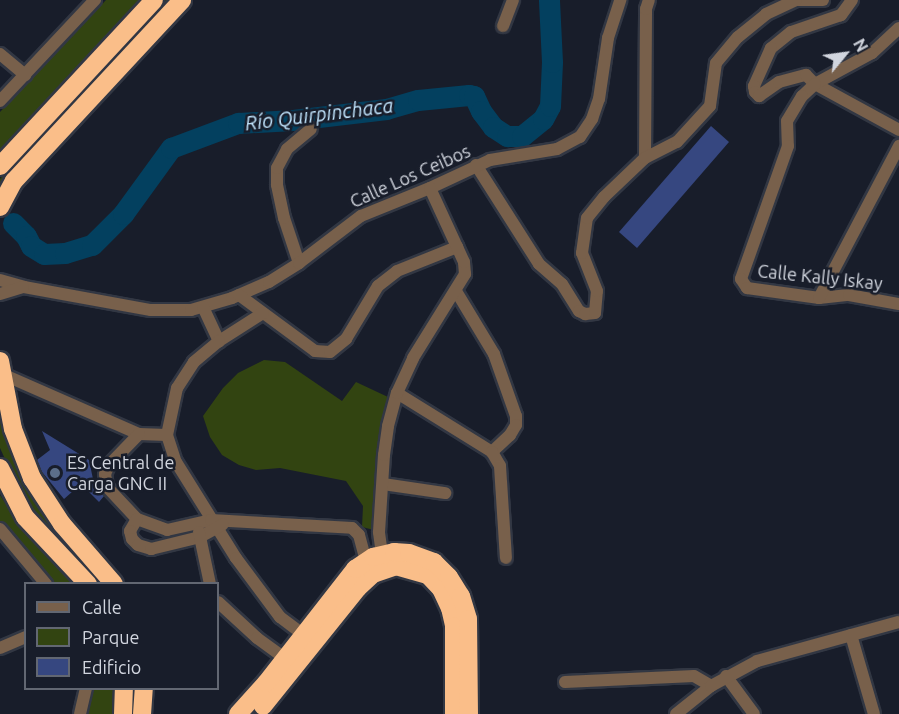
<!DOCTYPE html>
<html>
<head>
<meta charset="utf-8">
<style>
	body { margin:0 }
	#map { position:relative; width:899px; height:714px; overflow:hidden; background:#181d2a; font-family:Ubuntu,sans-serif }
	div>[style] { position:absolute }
	.green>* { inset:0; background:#324411 }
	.river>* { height:21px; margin:-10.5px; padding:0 10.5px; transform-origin:10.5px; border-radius:10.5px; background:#03405f }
	.building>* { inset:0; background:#364780 }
	.roads { filter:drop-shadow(2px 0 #323743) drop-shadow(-2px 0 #323743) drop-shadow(0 2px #323743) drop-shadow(0 -2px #323743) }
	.minor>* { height:12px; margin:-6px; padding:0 6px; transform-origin:6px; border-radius:6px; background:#78604b }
	.highway>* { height:18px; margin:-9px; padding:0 9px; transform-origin:9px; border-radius:9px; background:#fabe89 }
	.dots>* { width:16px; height:16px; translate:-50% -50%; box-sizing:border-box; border:3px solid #181d2a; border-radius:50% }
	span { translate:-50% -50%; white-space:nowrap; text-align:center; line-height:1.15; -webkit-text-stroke:5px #181d2a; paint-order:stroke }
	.street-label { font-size:18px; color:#d1d5de }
	.poi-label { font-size:18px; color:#d1d5de }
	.left { translate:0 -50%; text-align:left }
	.water-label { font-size:20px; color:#c0e4fd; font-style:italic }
	.legend { position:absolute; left:24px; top:582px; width:195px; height:108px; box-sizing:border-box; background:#181d2a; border:2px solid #626772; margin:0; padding:8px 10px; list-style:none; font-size:18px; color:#d1d5de }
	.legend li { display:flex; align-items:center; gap:12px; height:30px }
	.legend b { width:30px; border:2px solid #626772 }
	.north { position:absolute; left:815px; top:24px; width:60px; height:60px; -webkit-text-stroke:4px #181d2a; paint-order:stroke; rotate:61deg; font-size:16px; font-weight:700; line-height:24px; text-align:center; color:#d1d5de }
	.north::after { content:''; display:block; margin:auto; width:21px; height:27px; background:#d1d5de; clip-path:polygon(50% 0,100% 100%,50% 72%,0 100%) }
</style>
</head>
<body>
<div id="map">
	<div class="green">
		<i style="clip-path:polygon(106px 0,144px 0,0 155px,0 112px)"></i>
		<i style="clip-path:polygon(162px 0,172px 0,0 189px,0 179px,20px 155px)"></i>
		<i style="clip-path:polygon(264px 360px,285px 362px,342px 401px,356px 382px,388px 397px,374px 530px,362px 527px,363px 506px,346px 481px,280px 468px,256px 470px,239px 465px,222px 455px,210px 437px,203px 416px,223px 388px,238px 373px)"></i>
		<i style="clip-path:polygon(0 400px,7px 438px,20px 474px,39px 507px,108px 583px,98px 583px,24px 501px,0 448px)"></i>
		<i style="clip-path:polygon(0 495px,20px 525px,77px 583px,51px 583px,0 523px)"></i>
		<i style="clip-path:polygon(90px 689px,116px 689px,114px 714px,86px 714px)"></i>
	</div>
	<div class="river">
		<i style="left:13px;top:223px;width:18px;rotate:45deg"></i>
		<i style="left:26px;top:236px;width:11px;rotate:63deg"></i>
		<i style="left:31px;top:246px;width:15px;rotate:32deg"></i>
		<i style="left:44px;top:254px;width:21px;rotate:-3deg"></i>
		<i style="left:65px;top:253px;width:28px;rotate:-17deg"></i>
		<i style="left:92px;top:245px;width:44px;rotate:-45deg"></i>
		<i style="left:123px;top:214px;width:82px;rotate:-54deg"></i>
		<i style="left:171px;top:148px;width:72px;rotate:-20.5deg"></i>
		<i style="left:238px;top:123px;width:55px;rotate:-3.1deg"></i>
		<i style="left:293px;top:120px;width:94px;rotate:-6.7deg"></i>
		<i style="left:386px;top:109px;width:33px;rotate:-16deg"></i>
		<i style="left:418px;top:100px;width:51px;rotate:-5.6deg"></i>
		<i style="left:469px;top:95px;width:5px;rotate:11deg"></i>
		<i style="left:474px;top:96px;width:17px;rotate:65deg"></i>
		<i style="left:481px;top:111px;width:20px;rotate:53deg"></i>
		<i style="left:493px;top:127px;width:17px;rotate:33deg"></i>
		<i style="left:507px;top:136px;width:15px"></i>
		<i style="left:522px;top:136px;width:27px;rotate:-39deg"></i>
		<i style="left:543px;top:119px;width:15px;rotate:-62deg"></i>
		<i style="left:550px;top:106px;width:44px;rotate:-87.4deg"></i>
		<i style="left:552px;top:62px;width:62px;rotate:-92.8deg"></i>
	</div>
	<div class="building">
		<i style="clip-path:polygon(711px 126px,729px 142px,637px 248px,619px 232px)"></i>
		<i style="clip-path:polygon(42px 431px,89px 460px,93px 479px,104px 496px,99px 502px,81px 484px,64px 499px,42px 472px,37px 460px,50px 450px)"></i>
	</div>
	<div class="roads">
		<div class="minor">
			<i style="left:797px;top:0;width:26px"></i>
			<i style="left:852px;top:0;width:19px;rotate:126deg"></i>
			<i style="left:841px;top:15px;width:53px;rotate:161.2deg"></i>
			<i style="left:791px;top:32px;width:26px;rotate:141deg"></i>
			<i style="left:771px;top:48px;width:42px;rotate:114.1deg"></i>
			<i style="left:754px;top:86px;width:6px;rotate:81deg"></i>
			<i style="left:755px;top:92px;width:6px;rotate:45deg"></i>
			<i style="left:759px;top:96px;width:24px;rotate:-35deg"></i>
			<i style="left:779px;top:82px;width:28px;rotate:-15deg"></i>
			<i style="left:806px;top:75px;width:13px;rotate:45deg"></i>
			<i style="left:815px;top:84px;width:96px;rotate:28.7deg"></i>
			<i style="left:503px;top:26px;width:28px;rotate:-69deg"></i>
			<i style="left:899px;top:28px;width:37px;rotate:137deg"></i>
			<i style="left:872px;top:53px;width:65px;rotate:151.5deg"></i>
			<i style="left:815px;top:84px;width:18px;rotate:137deg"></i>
			<i style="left:802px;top:96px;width:29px;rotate:121deg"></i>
			<i style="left:787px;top:121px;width:25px;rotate:88deg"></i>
			<i style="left:788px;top:146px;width:141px;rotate:109.5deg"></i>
			<i style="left:741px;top:279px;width:11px;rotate:56deg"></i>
			<i style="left:747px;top:288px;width:73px;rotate:7.9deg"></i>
			<i style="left:819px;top:298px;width:30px;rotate:-6deg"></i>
			<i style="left:849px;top:295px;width:51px;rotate:10.2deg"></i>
			<i style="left:0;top:54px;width:33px;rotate:40deg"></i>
			<i style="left:0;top:101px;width:139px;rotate:-46.8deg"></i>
			<i style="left:645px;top:158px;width:149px;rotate:-89.6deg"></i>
			<i style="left:646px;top:9px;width:9px;rotate:-72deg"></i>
			<i style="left:476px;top:165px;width:117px;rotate:57.5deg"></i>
			<i style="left:539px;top:264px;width:30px;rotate:41deg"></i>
			<i style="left:562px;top:284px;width:32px;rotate:58deg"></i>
			<i style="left:579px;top:311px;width:7px;rotate:27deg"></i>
			<i style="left:585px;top:314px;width:10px;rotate:-6deg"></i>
			<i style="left:595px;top:313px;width:22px;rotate:-85deg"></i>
			<i style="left:597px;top:291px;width:41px;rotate:-111.5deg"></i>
			<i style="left:582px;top:253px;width:35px;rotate:-82deg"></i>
			<i style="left:587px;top:218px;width:27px;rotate:-51deg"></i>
			<i style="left:604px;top:197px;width:57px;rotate:-43.6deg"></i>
			<i style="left:645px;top:158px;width:36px;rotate:-27deg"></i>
			<i style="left:677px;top:142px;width:49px;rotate:-47.5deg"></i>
			<i style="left:710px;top:106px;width:43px;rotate:-82.1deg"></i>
			<i style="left:716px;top:63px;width:34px;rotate:-50deg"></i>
			<i style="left:738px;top:37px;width:36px;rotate:-39deg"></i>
			<i style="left:766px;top:14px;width:33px;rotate:-25deg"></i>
			<i style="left:299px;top:263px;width:47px;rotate:-108.4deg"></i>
			<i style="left:284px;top:218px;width:34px;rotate:-102deg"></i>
			<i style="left:277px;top:185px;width:17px;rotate:-90deg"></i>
			<i style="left:277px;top:168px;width:21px;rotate:-62deg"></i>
			<i style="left:287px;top:149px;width:31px;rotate:-40deg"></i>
			<i style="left:0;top:280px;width:25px;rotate:16deg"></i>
			<i style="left:24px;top:287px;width:129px;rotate:10.3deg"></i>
			<i style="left:151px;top:310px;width:40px"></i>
			<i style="left:191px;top:310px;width:43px;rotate:-16.3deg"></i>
			<i style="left:232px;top:298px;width:40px;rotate:-23.4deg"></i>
			<i style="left:269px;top:282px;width:36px;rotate:-32deg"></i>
			<i style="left:299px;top:263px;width:78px;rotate:-37.2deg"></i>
			<i style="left:361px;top:216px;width:74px;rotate:-22.1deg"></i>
			<i style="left:430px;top:188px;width:66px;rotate:-25deg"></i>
			<i style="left:490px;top:160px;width:68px;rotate:-9.3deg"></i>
			<i style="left:557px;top:149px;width:26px;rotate:-28deg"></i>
			<i style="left:580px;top:137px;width:22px;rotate:-56deg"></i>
			<i style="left:592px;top:119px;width:21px;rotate:-71deg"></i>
			<i style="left:599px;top:99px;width:62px;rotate:-81.6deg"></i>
			<i style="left:608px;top:38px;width:40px;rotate:-72deg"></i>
			<i style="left:456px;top:291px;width:74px;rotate:58.9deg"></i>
			<i style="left:494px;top:354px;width:66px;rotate:70.5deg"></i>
			<i style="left:516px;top:416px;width:9px;rotate:90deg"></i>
			<i style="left:516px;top:425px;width:12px;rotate:121deg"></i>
			<i style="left:510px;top:435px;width:25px;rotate:137deg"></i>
			<i style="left:0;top:294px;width:24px;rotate:-17deg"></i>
			<i style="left:239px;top:295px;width:94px;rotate:36.4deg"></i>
			<i style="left:315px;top:351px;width:15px;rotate:4deg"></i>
			<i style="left:330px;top:352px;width:21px;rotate:-39deg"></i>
			<i style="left:346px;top:339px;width:62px;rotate:-58.9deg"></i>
			<i style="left:378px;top:286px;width:24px;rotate:-38deg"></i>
			<i style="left:397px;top:271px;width:65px;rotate:-21.8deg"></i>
			<i style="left:819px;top:298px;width:172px;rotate:-62.2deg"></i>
			<i style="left:203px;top:307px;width:38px;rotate:65deg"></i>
			<i style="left:263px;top:313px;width:52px;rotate:147.5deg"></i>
			<i style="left:219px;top:341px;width:33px;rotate:140deg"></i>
			<i style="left:194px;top:362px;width:31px;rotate:123deg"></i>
			<i style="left:177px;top:388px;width:48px;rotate:102deg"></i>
			<i style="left:167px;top:435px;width:28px;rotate:72deg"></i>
			<i style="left:176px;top:462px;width:113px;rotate:58deg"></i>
			<i style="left:236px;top:558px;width:74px;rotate:53.3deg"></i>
			<i style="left:280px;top:617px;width:36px;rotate:37deg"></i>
			<i style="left:2px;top:374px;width:150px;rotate:23.7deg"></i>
			<i style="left:139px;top:434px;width:28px;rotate:2deg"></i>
			<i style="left:397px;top:393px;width:112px;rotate:31.8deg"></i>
			<i style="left:492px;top:452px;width:16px;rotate:60deg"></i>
			<i style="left:500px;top:466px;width:92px;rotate:86.3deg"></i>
			<i style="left:139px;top:434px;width:43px;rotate:134.1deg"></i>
			<i style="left:109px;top:465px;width:10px;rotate:114deg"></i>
			<i style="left:105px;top:474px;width:13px;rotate:81deg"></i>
			<i style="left:107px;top:487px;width:44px;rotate:46.8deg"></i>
			<i style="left:137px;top:519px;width:32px;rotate:20deg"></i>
			<i style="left:167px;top:530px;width:45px;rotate:-12.8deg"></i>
			<i style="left:211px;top:520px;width:141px;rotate:3.2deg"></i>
			<i style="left:352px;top:528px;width:10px;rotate:45deg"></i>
			<i style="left:359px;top:535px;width:27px;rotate:75deg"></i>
			<i style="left:383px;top:484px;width:63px;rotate:8.3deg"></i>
			<i style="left:137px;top:519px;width:14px;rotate:120deg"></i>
			<i style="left:130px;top:531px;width:8px;rotate:76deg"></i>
			<i style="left:132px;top:539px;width:8px;rotate:45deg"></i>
			<i style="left:138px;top:545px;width:14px;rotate:17deg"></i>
			<i style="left:151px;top:549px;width:50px;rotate:-13.8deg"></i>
			<i style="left:200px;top:537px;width:26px;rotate:-29deg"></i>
			<i style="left:0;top:529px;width:72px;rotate:50.1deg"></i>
			<i style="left:199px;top:532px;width:53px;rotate:78.1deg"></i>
			<i style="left:382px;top:554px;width:22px;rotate:-98deg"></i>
			<i style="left:379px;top:532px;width:77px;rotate:-86.3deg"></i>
			<i style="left:384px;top:455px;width:29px;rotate:-82deg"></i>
			<i style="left:388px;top:426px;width:34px;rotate:-75deg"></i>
			<i style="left:397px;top:393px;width:38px;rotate:-65deg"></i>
			<i style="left:413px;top:358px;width:99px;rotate:-58.2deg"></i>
			<i style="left:465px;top:274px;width:12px;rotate:-95deg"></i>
			<i style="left:464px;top:262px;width:81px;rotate:-114.7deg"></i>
			<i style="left:218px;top:602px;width:53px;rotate:42.7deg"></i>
			<i style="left:257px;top:638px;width:41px;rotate:36deg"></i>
			<i style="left:851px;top:635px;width:82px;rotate:73.8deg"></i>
			<i style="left:0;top:648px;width:28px;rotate:-23deg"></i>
			<i style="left:726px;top:676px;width:47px;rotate:53.6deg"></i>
			<i style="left:565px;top:682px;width:129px;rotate:-2.7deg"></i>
			<i style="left:694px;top:676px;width:20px;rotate:30deg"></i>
			<i style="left:80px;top:714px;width:27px;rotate:-77deg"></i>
			<i style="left:676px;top:714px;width:45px;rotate:-38.7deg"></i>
			<i style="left:711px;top:686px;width:52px;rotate:-28.5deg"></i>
			<i style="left:757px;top:661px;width:147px;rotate:-15.4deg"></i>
		</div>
		<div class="highway">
			<i style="left:0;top:166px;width:226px;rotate:-47.1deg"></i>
			<i style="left:0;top:207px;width:30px;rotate:-62deg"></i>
			<i style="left:14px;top:181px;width:247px;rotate:-47.1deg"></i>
			<i style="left:0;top:361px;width:69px;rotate:79.2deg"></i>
			<i style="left:13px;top:429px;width:53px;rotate:68.8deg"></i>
			<i style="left:32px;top:478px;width:55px;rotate:56.9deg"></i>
			<i style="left:62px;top:524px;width:79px;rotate:49.1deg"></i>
			<i style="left:0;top:468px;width:55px;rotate:63deg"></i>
			<i style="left:25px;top:517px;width:92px;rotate:46.8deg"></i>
			<i style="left:263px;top:706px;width:151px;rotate:-51.2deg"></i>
			<i style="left:358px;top:588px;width:21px;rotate:-43deg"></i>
			<i style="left:373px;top:574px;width:24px;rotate:-19deg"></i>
			<i style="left:396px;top:566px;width:33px;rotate:16deg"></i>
			<i style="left:428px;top:575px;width:19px;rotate:47deg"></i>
			<i style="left:441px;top:589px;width:21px;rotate:65deg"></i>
			<i style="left:450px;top:608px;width:18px;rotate:77deg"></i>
			<i style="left:454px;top:626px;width:88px;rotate:90deg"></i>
			<i style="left:123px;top:714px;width:26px;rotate:-88deg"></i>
			<i style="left:142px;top:714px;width:26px;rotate:-86deg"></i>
			<i style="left:238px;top:714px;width:42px;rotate:-47.9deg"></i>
			<i style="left:266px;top:683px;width:145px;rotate:-52deg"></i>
			<i style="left:355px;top:569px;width:22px;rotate:-34deg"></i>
			<i style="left:373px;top:557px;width:22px;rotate:-13deg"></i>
			<i style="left:394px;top:552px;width:15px;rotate:4deg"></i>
			<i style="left:409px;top:553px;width:27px;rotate:20deg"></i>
			<i style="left:434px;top:562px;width:21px;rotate:45deg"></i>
			<i style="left:449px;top:577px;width:22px;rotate:58deg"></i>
			<i style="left:461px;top:596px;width:24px;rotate:73deg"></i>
			<i style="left:468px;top:619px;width:95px;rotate:89.4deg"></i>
		</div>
	</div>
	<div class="dots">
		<i style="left:55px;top:473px;background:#5c6f8a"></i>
	</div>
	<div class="street-label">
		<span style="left:410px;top:176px;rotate:-24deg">Calle Los Ceibos</span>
		<span style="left:820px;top:277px;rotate:6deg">Calle Kally Iskay</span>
	</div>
	<div class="poi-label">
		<span class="left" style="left:67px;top:473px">ES Central de<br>Carga GNC II</span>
	</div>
	<div class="water-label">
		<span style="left:319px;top:114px;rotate:-7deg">Río Quirpinchaca</span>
	</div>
	<ul class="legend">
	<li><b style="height:8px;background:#78604b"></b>Calle</li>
	<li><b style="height:16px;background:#324411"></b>Parque</li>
	<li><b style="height:16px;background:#364780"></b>Edificio</li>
	</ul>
	<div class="north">N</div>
</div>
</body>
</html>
